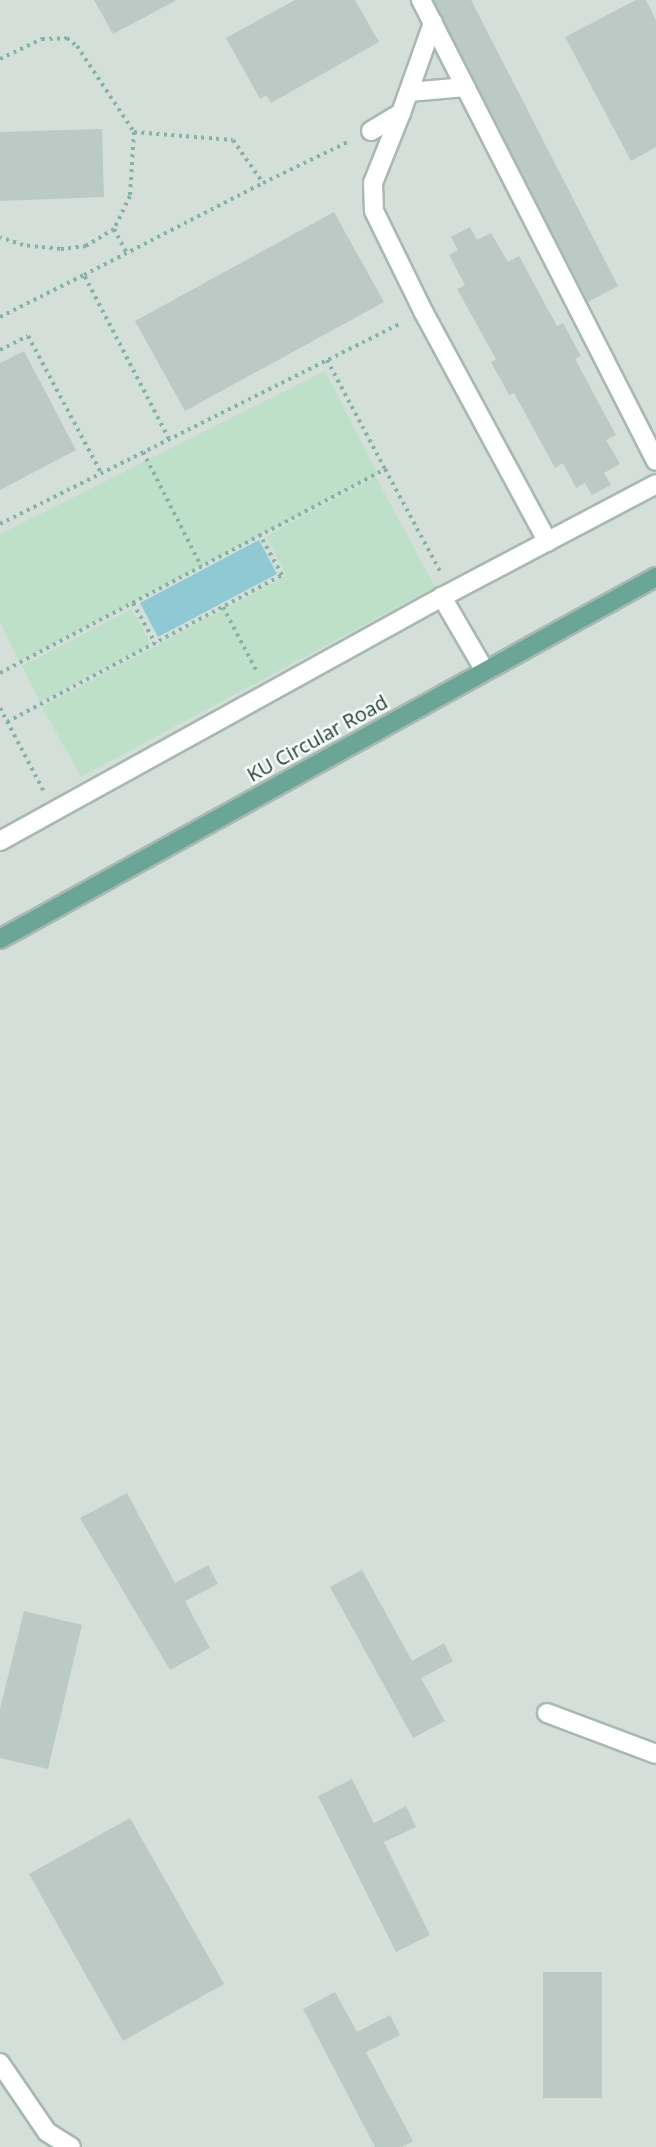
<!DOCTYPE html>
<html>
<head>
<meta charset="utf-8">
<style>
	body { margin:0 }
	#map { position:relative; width:656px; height:2147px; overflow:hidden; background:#e6efeb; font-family:"Open Sans",sans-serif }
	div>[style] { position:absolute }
	.built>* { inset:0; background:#d4dfda }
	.green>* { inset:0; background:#bfe0c8 }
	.water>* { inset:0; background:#8ec9d4 }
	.building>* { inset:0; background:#bbcac4 }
	.path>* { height:4px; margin-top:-2px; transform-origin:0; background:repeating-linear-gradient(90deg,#86b3a5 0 3px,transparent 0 7.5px) }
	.roads { filter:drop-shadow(2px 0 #a8b8b2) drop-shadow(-2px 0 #a8b8b2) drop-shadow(0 2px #a8b8b2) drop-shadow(0 -2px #a8b8b2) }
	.minor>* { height:18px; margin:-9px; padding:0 9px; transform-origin:9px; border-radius:9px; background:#fff }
	.major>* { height:18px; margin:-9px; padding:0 9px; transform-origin:9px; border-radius:9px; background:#6aa596 }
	span { translate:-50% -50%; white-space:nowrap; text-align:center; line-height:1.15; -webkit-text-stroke:5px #f7fbf9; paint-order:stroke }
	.street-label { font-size:20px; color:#24423a }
</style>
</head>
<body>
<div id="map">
	<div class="built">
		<i style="clip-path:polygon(0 0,656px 0,656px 2147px,0 2147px)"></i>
	</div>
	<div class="green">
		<i style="clip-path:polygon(325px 371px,378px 474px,19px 661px,0 622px,0 534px)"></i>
		<i style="clip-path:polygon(376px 477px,435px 587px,81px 777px,42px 707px,286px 576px,266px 536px)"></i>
		<i style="clip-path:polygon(132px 609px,151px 644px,40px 702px,22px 666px)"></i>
	</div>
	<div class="water">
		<i style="clip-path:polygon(259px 540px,277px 574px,158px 637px,140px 603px)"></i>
	</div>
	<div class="building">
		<i style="clip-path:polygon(94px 0,177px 0,113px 34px)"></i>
		<i style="clip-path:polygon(295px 0,355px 0,379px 42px,271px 103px,266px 95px,260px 99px,226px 38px)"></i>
		<i style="clip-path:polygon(433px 0,471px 0,618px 286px,588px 302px)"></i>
		<i style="clip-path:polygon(636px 0,646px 0,656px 20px,656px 147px,631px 161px,565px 37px)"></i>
		<i style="clip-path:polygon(102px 129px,104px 197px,0 201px,0 132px)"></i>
		<i style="clip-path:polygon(334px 212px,384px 302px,185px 411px,135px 321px)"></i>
		<i style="clip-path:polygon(470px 227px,477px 240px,491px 233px,508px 262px,519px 256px,557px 326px,563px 323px,581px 356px,575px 359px,616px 435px,606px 440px,620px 464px,604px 473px,611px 485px,592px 495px,585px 483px,576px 488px,563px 463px,555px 468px,514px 393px,509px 395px,491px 362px,496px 359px,457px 289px,465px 285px,449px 255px,458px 250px,451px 237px)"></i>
		<i style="clip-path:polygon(24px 351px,76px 450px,0 490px,0 363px)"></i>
		<i style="clip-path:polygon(127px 1493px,175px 1583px,208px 1565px,218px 1584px,185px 1601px,210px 1648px,170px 1670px,80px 1518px)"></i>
		<i style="clip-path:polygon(362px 1570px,412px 1661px,444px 1643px,453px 1661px,421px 1678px,445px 1721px,413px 1738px,330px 1587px)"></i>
		<i style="clip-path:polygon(24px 1611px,82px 1625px,48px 1769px,0 1758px,0 1709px)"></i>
		<i style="clip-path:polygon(352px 1779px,374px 1823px,406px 1806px,416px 1827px,384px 1842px,430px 1935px,396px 1952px,318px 1796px)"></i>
		<i style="clip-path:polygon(130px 1818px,224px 1984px,123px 2041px,29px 1874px)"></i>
		<i style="clip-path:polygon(543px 1972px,602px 1972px,602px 2098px,543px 2098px)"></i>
		<i style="clip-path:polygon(335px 1992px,357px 2032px,390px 2015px,400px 2035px,366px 2052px,413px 2141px,402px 2147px,375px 2147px,303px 2009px)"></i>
	</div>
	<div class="path">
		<i style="left:0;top:59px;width:47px;rotate:-25.5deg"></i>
		<i style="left:42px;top:39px;width:25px;rotate:-2deg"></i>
		<i style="left:67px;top:38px;width:13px;rotate:39deg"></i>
		<i style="left:77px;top:46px;width:103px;rotate:56.5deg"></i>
		<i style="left:134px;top:132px;width:64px;rotate:93.6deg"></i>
		<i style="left:130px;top:196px;width:37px;rotate:116deg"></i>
		<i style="left:114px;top:229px;width:33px;rotate:149deg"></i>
		<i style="left:86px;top:246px;width:26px;rotate:173deg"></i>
		<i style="left:60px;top:249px;width:37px;rotate:-174deg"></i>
		<i style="left:23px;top:245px;width:24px;rotate:-161deg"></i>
		<i style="left:134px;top:132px;width:99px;rotate:4.6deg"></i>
		<i style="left:233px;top:140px;width:52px;rotate:55.1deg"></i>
		<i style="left:263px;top:183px;width:97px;rotate:-25.8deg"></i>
		<i style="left:114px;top:229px;width:27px;rotate:62deg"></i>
		<i style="left:0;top:317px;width:94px;rotate:-26.6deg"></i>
		<i style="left:0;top:350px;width:31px;rotate:-27deg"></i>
		<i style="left:28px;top:336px;width:155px;rotate:61.9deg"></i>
		<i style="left:327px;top:360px;width:123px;rotate:62deg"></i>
		<i style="left:169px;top:439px;width:185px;rotate:-117.4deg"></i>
		<i style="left:84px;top:275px;width:201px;rotate:-27.2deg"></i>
		<i style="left:143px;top:452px;width:128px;rotate:63deg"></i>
		<i style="left:0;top:524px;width:449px;rotate:-26.6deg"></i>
		<i style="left:133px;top:603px;width:46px;rotate:61.2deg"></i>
		<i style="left:223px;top:607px;width:73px;rotate:62.4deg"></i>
		<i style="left:0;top:673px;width:436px;rotate:-27.9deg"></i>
		<i style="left:385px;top:469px;width:116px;rotate:61.7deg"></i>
		<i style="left:0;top:708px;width:93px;rotate:62.3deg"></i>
		<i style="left:7px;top:722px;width:312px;rotate:-28.1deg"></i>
		<i style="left:282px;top:575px;width:46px;rotate:-118.8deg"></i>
	</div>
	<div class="roads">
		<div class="minor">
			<i style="left:421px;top:0;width:517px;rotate:62.99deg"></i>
			<i style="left:409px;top:92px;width:57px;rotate:-5deg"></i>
			<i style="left:401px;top:113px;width:75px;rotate:111.8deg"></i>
			<i style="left:373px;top:183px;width:28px;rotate:88deg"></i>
			<i style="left:374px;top:211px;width:114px;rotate:63.9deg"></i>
			<i style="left:424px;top:313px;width:260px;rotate:61.6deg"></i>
			<i style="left:371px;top:131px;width:35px;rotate:-31deg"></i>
			<i style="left:401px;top:113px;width:96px;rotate:-70.4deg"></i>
			<i style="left:485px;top:671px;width:86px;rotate:-120.2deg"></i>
			<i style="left:442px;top:597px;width:242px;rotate:-27.8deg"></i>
			<i style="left:0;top:841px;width:505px;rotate:-28.9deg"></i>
			<i style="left:547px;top:1713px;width:116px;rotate:20.6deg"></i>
			<i style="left:0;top:2063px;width:83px;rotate:55.7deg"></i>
			<i style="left:47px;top:2132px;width:28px;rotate:32deg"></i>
		</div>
		<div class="major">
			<i style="left:0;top:939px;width:749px;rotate:-28.89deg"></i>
		</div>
	</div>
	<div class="street-label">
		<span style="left:317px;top:738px;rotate:-29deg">KU Circular Road</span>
	</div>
</div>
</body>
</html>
